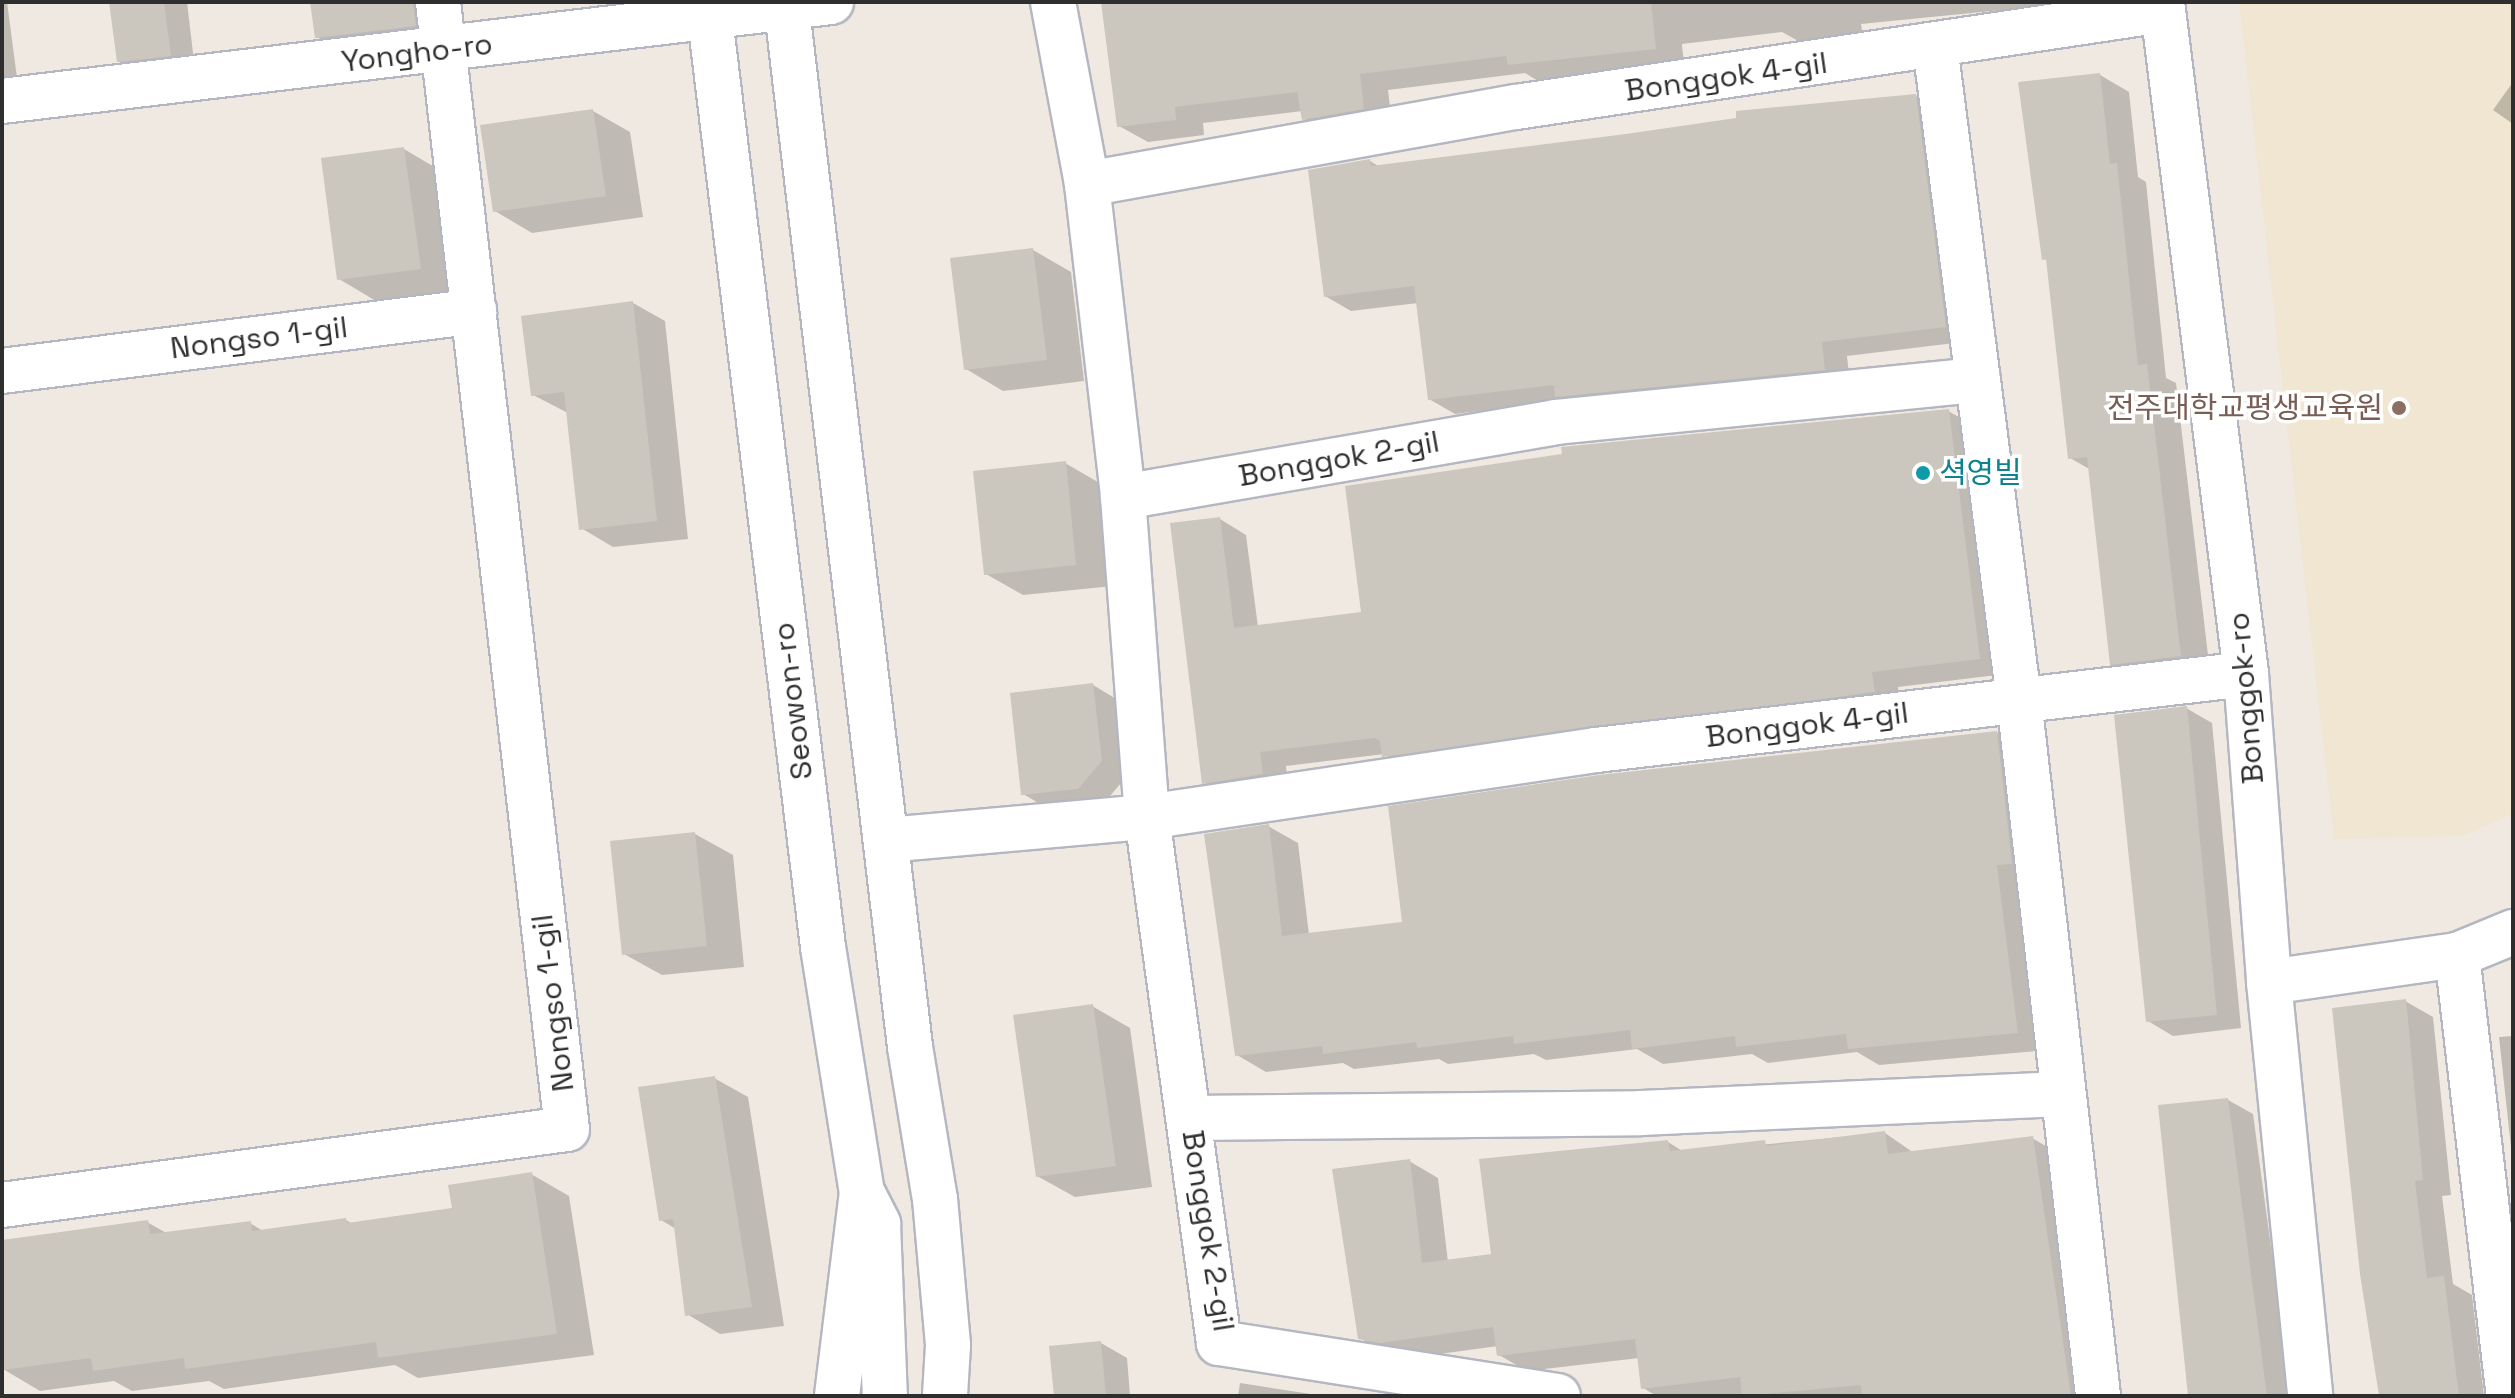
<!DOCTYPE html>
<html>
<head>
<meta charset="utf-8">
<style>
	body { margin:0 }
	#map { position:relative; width:2515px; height:1398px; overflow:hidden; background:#efe9e1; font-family:"Space Grotesk","Noto Sans KR",sans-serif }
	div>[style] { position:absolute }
	.education>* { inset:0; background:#f0e6d1 }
	.shadow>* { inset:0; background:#0003 }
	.building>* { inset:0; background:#cbc7bf }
	.roads { filter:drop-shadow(2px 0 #b4b7c1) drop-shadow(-2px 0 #b4b7c1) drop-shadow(0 2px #b4b7c1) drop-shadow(0 -2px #b4b7c1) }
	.minor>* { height:44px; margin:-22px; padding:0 22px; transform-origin:22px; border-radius:22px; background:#fff }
	.tertiary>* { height:44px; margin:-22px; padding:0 22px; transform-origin:22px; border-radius:22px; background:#fff }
	.secondary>* { height:44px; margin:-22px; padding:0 22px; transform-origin:22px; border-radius:22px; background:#fff }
	.dots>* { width:22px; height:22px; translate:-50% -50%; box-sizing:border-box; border:4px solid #fff; border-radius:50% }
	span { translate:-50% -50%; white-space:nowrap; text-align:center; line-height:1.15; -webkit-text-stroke:7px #fff; paint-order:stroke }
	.street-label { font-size:30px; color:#2e2e2e }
	.education-label { font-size:30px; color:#785e54 }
	.right { translate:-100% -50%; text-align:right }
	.culture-label { font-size:30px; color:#0d838f }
	.left { translate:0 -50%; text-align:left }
	.frame { position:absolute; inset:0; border:4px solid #2e2e2e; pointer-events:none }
</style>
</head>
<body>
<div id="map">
	<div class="education">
		<i style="clip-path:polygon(2239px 2px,2513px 2px,2513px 813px,2463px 836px,2334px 839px)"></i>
	</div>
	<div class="shadow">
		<i style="clip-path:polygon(2px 2px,7px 2px,19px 93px,2px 102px)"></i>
		<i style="clip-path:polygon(111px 2px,187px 2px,195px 70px,144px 76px,118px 61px)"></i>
		<i style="clip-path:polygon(312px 2px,417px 2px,422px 42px,342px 52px,317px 37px)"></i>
		<i style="clip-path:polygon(1109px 2px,2081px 2px,1861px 24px,1864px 42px,1811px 48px,1782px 32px,1682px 44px,1684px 65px,1538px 81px,1525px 73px,1388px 90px,1392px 125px,1332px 135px,1304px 119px,1302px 111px,1203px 123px,1204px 135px,1148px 142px,1119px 126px)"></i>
		<i style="clip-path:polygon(2100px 75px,2129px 92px,2138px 177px,2146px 182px,2166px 378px,2176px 383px,2210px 672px,2141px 681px,2111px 664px,2091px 470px,2070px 458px,2048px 261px,2043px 258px)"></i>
		<i style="clip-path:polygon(2513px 82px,2513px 124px,2493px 110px)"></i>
		<i style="clip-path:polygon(1916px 96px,1941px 111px,1971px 341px,1847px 356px,1850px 384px,1565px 400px,1455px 414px,1429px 399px,1418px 303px,1351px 311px,1325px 296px,1370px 161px,1380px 167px)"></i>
		<i style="clip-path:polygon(593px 111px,630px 132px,643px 217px,532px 233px,495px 211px)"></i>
		<i style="clip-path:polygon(404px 149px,441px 171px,458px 290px,376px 301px,339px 279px)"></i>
		<i style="clip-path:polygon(1033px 250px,1071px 272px,1084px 381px,1003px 391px,966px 369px)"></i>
		<i style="clip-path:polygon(633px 303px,665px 321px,688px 539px,613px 547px,581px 528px,568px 413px,533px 395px)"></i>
		<i style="clip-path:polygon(1948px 411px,1975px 426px,2005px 674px,1898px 687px,1900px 707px,1411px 771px,1384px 754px,1286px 766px,1288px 789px,1230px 798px,1204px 782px,1220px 519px,1246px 535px,1258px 627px,1363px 614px)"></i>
		<i style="clip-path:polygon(1065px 463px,1103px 485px,1113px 586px,1023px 595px,986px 574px)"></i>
		<i style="clip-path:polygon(1093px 685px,1118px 700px,1127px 776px,1104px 803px,1049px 809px,1023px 794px)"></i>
		<i style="clip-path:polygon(2186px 708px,2212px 723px,2241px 1028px,2173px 1036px,2148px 1021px)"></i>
		<i style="clip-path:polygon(1997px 733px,2026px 750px,2047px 1050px,1879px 1065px,1857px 1052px,1768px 1063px,1752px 1054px,1663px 1064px,1637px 1049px,1546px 1060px,1534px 1054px,1448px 1064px,1439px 1059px,1354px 1069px,1343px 1063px,1266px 1072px,1237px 1055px,1268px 826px,1298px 843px,1309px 935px,1405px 923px)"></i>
		<i style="clip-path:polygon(695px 834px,733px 855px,744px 967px,662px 975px,624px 954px)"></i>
		<i style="clip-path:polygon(2405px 1001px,2433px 1017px,2451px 1195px,2442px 1196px,2453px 1284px,2472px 1295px,2484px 1396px,2381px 1396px)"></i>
		<i style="clip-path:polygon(1092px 1006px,1130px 1028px,1152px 1187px,1075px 1197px,1037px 1176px)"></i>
		<i style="clip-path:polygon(2513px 1036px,2513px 1166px,2499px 1037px)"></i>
		<i style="clip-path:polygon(714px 1078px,748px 1097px,784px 1326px,720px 1334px,687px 1314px,676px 1229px,661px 1220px)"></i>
		<i style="clip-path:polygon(2228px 1100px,2253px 1114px,2291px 1396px,2190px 1396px)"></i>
		<i style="clip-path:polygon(1885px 1133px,1914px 1153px,2032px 1138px,2061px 1155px,2096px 1396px,1657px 1396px,1643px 1388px,1639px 1358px,1527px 1371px,1499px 1355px,1498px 1346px,1410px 1358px,1388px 1355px,1360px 1338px,1409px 1161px,1438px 1178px,1448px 1262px,1493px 1256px,1668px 1142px,1684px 1152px)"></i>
		<i style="clip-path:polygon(531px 1174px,569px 1196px,594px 1355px,418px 1378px,395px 1365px,224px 1389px,209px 1381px,132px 1391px,114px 1381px,40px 1391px,3px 1369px,2px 1242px,147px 1222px,168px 1234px,250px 1223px,263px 1231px,346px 1220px,352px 1224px,454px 1210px)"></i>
		<i style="clip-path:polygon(1101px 1343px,1127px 1358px,1130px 1395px,1136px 1396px,1056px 1396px)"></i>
		<i style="clip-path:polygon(1240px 1383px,1324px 1396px,1238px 1396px)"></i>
	</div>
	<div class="building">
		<i style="clip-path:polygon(109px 2px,164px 2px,171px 56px,117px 62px)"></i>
		<i style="clip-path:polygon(310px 2px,413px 2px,416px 26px,315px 38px)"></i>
		<i style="clip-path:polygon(1101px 2px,1651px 2px,1656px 49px,1508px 65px,1506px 56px,1360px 74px,1364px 109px,1302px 120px,1297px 92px,1175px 107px,1176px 120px,1117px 127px)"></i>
		<i style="clip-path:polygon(2100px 73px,2110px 164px,2117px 163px,2138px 365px,2147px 364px,2181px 656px,2110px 665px,2087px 457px,2068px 459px,2046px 259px,2042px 260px,2018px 82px)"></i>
		<i style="clip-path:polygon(1916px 94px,1946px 327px,1822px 342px,1825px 370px,1555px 397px,1554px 385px,1428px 400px,1414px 286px,1324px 297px,1308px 170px,1370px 159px,1371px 166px,1626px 134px,1736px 118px,1736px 111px)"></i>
		<i style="clip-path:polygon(593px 109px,606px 196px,493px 212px,480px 125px)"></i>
		<i style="clip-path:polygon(404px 147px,421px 269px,337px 280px,321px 158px)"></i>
		<i style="clip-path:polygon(1033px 248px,1047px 360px,964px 370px,950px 258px)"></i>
		<i style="clip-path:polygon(633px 301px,657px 521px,579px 530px,564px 392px,531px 396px,521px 316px)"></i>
		<i style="clip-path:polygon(1949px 409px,1980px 659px,1872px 672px,1875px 692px,1382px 757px,1380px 741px,1375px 738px,1260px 752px,1263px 774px,1202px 784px,1170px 523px,1220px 517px,1234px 628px,1361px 612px,1345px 486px,1562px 454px,1561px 447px)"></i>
		<i style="clip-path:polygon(1066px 461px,1076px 565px,984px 575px,973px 471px)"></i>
		<i style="clip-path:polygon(1093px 683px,1102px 761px,1078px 789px,1021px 795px,1010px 693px)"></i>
		<i style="clip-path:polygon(2187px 706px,2217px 1015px,2146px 1022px,2114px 715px)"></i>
		<i style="clip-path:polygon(1997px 731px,2012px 864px,1997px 865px,2018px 1033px,1848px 1049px,1846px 1034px,1736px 1047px,1735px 1036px,1632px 1049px,1630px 1030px,1514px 1044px,1513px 1036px,1417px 1048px,1416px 1042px,1323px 1054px,1322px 1046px,1235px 1056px,1204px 834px,1269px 824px,1282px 936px,1402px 922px,1388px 806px,1599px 775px)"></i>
		<i style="clip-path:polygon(695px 832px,707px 946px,622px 955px,610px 841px)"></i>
		<i style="clip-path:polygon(2406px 999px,2423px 1180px,2415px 1181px,2427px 1278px,2444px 1276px,2459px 1396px,2379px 1396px,2360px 1274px,2332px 1008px)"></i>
		<i style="clip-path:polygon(1093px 1004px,1116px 1166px,1036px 1177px,1013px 1015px)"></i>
		<i style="clip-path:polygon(715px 1076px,752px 1307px,685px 1316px,673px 1219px,659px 1221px,638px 1087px)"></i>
		<i style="clip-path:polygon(2228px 1098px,2267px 1396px,2188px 1396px,2158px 1105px)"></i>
		<i style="clip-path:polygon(1885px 1131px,1888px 1154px,2033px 1136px,2071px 1396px,1862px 1396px,1861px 1385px,1742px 1396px,1740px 1377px,1641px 1389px,1635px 1339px,1497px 1356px,1493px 1327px,1380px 1343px,1358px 1339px,1332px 1169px,1410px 1159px,1422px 1263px,1491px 1254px,1479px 1159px,1668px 1140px,1670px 1151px,1765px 1140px,1766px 1146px)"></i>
		<i style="clip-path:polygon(532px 1172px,557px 1334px,378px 1358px,376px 1342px,185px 1369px,184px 1358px,93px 1371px,91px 1358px,2px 1370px,2px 1240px,148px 1220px,150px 1234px,251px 1221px,252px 1231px,346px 1218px,347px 1223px,452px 1208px,448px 1185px)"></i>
		<i style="clip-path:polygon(1101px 1341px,1106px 1396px,1054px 1396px,1049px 1346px)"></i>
	</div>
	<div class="roads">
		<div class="minor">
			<i style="left:1053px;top:2px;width:185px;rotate:79.4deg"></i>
			<i style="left:1087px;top:184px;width:315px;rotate:83.4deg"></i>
			<i style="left:1123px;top:497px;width:321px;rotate:85.7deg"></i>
			<i style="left:1147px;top:817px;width:531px;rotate:82.21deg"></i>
			<i style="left:1219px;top:1343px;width:343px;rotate:8.9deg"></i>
			<i style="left:2162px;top:2px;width:677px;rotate:82.87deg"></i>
			<i style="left:2246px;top:674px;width:309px;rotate:85.7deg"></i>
			<i style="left:2269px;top:982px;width:416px;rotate:84.3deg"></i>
			<i style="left:1935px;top:46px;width:659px;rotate:82.68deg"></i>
			<i style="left:2019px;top:700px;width:700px;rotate:83.52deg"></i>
			<i style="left:2px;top:101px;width:835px;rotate:-6.81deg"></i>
			<i style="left:1087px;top:184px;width:436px;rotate:-10.2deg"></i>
			<i style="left:1516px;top:107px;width:654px;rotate:-8.53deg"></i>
			<i style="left:2px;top:371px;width:476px;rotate:-7.2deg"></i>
			<i style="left:1123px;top:497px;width:439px;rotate:-9.8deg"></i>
			<i style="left:1556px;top:422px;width:424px;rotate:-5.7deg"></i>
			<i style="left:887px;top:840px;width:261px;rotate:-5.1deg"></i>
			<i style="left:1147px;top:817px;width:454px;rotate:-8.5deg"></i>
			<i style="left:1596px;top:750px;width:654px;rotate:-6.67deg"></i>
			<i style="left:2457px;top:955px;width:444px;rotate:83.3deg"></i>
			<i style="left:2269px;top:982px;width:190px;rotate:-8.2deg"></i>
			<i style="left:2457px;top:955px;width:61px;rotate:-22.3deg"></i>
			<i style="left:1191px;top:1118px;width:450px;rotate:-0.6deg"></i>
			<i style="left:1641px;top:1113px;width:421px;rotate:-2.6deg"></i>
			<i style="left:2px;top:1205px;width:570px;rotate:-7.66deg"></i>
			<i style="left:567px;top:1129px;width:1134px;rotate:-96.53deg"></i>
		</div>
		<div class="tertiary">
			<i style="left:862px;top:1192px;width:36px;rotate:63deg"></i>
			<i style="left:878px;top:1224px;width:172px;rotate:87.7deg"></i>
		</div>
		<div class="secondary">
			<i style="left:708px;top:2px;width:952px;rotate:83.06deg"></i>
			<i style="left:823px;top:947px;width:248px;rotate:81deg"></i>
			<i style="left:862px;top:1192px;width:206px;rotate:97deg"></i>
			<i style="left:786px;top:2px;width:1052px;rotate:83.23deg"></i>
			<i style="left:910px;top:1047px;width:154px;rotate:80.7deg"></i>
			<i style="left:935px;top:1199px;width:147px;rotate:84.9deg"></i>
			<i style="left:948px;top:1345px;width:51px;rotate:93.4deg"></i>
		</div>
	</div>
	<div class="dots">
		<i style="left:2399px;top:408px;background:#8d6e63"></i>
		<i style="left:1923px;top:473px;background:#0f9aa8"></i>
	</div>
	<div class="street-label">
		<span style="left:417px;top:53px;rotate:-7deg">Yongho-ro</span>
		<span style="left:1726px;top:77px;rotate:-8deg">Bonggok 4-gil</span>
		<span style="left:259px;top:338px;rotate:-7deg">Nongso 1-gil</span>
		<span style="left:1339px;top:459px;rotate:-10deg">Bonggok 2-gil</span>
		<span style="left:2246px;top:698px;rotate:-95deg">Bonggok-ro</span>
		<span style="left:793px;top:701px;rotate:-97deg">Seowon-ro</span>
		<span style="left:1807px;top:725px;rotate:-7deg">Bonggok 4-gil</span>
		<span style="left:553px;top:1003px;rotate:-97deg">Nongso 1-gil</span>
		<span style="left:1208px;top:1231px;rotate:81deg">Bonggok 2-gil</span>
	</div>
	<div class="education-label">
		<span class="right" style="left:2383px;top:408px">전주대학교평생교육원</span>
	</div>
	<div class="culture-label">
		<span class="left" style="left:1939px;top:473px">셕영빌</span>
	</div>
	<div class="frame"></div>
</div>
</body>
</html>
